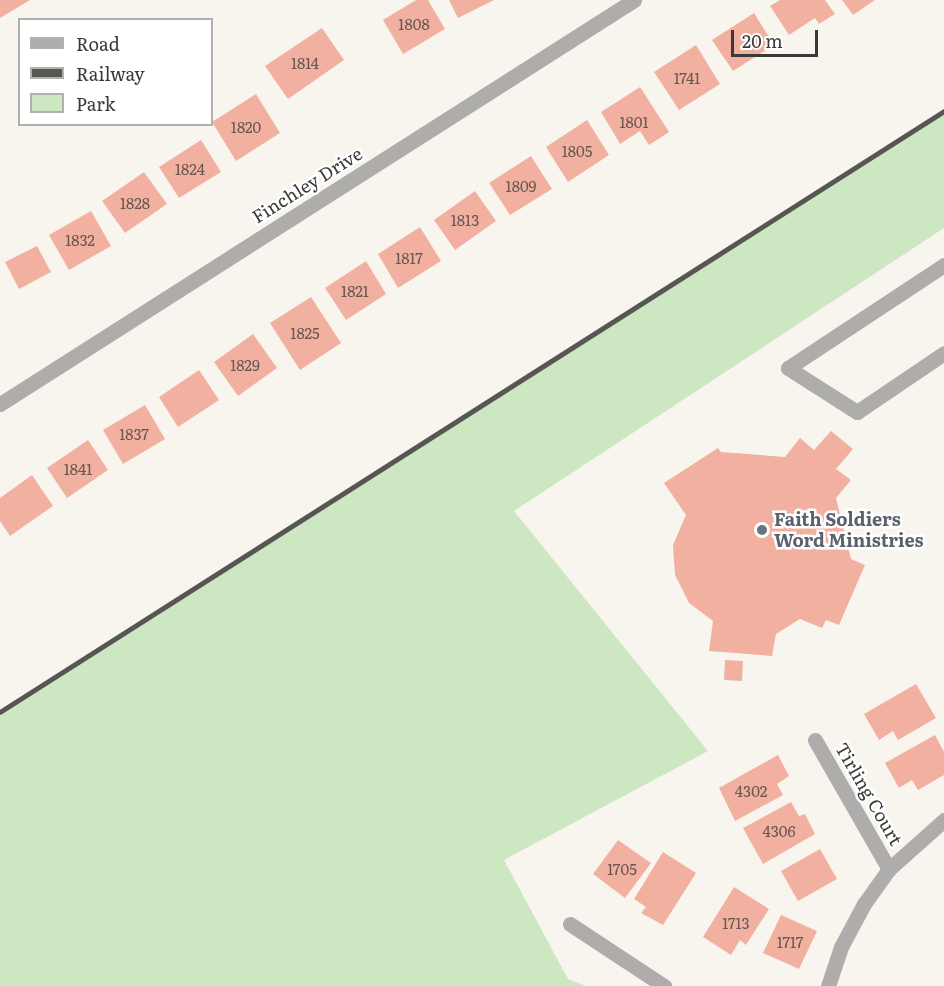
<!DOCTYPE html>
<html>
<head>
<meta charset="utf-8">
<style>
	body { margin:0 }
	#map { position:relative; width:944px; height:986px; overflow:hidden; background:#f8f5ef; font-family:Literata,serif }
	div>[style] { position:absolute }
	.green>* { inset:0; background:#cce7c1 }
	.building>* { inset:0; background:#f2b1a0 }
	.lane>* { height:15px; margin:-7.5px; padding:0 7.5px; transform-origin:7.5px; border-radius:7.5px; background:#afacac }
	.street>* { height:15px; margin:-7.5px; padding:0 7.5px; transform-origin:7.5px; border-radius:7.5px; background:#afacac }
	.rail>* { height:4.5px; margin:-2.25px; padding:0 2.25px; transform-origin:2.25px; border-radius:2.25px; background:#575653 }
	.dots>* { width:16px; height:16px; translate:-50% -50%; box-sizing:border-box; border:3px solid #fff; border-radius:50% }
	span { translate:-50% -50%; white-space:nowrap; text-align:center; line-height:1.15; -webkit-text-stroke:5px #fff; paint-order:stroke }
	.number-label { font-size:15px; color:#695852 }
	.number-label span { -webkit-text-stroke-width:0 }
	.street-label { font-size:18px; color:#3b3a38 }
	.worship-label { font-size:18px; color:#5b616d; font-weight:700 }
	.left { translate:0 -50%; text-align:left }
	.legend { position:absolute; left:18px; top:18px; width:195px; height:108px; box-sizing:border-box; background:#fff; border:2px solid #b1b0af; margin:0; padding:8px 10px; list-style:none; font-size:18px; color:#3b3a38 }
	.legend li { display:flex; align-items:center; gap:12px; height:30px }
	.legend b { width:30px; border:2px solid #b1b0af }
	.scale { position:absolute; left:731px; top:30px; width:87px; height:27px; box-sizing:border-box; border:3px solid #3b3a38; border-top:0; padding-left:8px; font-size:18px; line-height:21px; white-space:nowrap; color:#3b3a38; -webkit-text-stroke:4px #fff; paint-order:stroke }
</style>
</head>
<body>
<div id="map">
	<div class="green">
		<i style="clip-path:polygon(944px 114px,944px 228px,514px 511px,708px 751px,504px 860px,568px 979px,586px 986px,0 986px,0 716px)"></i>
	</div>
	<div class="building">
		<i style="clip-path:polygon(0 0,30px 0,0 18px)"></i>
		<i style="clip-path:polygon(416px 0,428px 0,445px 29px,403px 54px,383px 20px)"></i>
		<i style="clip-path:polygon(449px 0,494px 0,458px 18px)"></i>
		<i style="clip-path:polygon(780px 0,825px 0,835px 14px,819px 24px,815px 18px,789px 35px,770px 6px)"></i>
		<i style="clip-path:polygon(842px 0,875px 0,853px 15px)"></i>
		<i style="clip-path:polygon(754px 13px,774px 45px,733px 71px,712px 40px)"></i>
		<i style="clip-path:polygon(322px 28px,344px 60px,288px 99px,265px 66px)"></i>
		<i style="clip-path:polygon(696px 45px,720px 84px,679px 110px,654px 72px)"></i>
		<i style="clip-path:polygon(640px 87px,669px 132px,649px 145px,640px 131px,620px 144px,601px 112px)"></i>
		<i style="clip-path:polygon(256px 94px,280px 133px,236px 161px,212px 122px)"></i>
		<i style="clip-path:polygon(587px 120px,609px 155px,568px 182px,546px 147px)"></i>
		<i style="clip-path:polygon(201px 140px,221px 172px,179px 198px,159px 167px)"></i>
		<i style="clip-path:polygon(531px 156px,552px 189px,510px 215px,489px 183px)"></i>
		<i style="clip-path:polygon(144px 172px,167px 204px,125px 233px,102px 201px)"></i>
		<i style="clip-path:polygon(475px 191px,496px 221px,455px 250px,434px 220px)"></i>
		<i style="clip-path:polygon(91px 211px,111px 246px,69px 270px,49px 235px)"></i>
		<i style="clip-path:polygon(420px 227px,441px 261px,398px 288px,378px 254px)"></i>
		<i style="clip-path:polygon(37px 246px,51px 272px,19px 289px,5px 262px)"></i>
		<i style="clip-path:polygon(366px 261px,386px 294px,346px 320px,325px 288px)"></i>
		<i style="clip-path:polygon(311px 297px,341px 343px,300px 370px,270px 323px)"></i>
		<i style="clip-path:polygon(253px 334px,277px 368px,238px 396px,214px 362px)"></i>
		<i style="clip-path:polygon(199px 370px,219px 400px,178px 427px,159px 397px)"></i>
		<i style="clip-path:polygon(145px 405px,165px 439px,123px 464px,103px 430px)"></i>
		<i style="clip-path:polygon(831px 431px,853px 449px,836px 469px,851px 480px,836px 498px,851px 559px,865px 565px,839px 625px,826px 620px,822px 628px,800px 619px,776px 634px,772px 656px,709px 651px,713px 621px,689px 603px,675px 575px,673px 545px,686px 515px,664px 483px,718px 448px,721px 452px,785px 457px,800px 438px,814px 450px)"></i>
		<i style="clip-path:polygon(88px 440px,108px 470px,67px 498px,47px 468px)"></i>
		<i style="clip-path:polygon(32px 475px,53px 506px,10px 536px,0 521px,0 498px)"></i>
		<i style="clip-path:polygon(725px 660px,743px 661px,742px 681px,724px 680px)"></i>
		<i style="clip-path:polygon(916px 684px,936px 718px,898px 740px,893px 731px,879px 740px,864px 714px)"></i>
		<i style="clip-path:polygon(935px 735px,944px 752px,944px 775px,918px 790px,912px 780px,899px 788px,885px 763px)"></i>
		<i style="clip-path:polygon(778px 755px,789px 776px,777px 784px,783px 795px,735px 821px,719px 788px)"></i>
		<i style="clip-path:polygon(791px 802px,799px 816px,805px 814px,815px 834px,763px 864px,743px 828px)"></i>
		<i style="clip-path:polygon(618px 840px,651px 863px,625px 898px,593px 874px)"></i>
		<i style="clip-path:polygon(820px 849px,837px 879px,798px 901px,781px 871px)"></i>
		<i style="clip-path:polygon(663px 852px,696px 873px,663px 925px,641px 913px,646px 907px,634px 899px)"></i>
		<i style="clip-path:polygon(734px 887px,769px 909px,746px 945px,740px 940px,731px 955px,703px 937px)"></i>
		<i style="clip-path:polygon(781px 915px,817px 931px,799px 969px,763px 953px)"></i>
	</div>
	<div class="lane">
		<i style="left:944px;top:265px;width:187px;rotate:146.6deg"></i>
		<i style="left:788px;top:368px;width:82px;rotate:32.5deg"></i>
		<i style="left:857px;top:412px;width:105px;rotate:-34.1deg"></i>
	</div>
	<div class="street">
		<i style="left:0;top:404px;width:752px;rotate:-32.51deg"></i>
		<i style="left:815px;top:740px;width:149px;rotate:60.2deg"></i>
		<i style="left:570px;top:924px;width:113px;rotate:33.4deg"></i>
		<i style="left:828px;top:986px;width:41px;rotate:-71.6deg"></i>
		<i style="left:841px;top:947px;width:49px;rotate:-61.9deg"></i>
		<i style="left:864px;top:904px;width:43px;rotate:-54.5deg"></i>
		<i style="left:889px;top:869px;width:74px;rotate:-41.7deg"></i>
	</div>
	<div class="rail">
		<i style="left:0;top:712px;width:1119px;rotate:-32.48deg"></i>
	</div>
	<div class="dots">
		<i style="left:762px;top:530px;background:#6b7280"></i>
	</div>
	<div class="number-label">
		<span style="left:414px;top:24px">1808</span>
		<span style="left:305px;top:63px">1814</span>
		<span style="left:687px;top:78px">1741</span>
		<span style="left:634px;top:122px">1801</span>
		<span style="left:246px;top:127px">1820</span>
		<span style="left:577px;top:151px">1805</span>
		<span style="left:190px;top:169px">1824</span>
		<span style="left:521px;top:186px">1809</span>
		<span style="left:135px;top:203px">1828</span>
		<span style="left:465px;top:220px">1813</span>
		<span style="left:80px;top:240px">1832</span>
		<span style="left:409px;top:258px">1817</span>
		<span style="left:355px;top:291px">1821</span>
		<span style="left:305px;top:333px">1825</span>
		<span style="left:245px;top:365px">1829</span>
		<span style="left:134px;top:434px">1837</span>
		<span style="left:78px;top:469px">1841</span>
		<span style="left:751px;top:791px">4302</span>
		<span style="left:779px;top:831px">4306</span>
		<span style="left:622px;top:869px">1705</span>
		<span style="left:736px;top:923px">1713</span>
		<span style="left:790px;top:942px">1717</span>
	</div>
	<div class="street-label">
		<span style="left:307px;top:185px;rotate:-32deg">Finchley Drive</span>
		<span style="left:869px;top:794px;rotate:60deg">Tirling Court</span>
	</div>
	<div class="worship-label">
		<span class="left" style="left:774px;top:530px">Faith Soldiers<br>Word Ministries</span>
	</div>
	<ul class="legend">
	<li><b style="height:8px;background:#afacac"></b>Road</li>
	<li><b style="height:8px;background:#575653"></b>Railway</li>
	<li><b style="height:16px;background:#cce7c1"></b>Park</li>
	</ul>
	<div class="scale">20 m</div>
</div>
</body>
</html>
